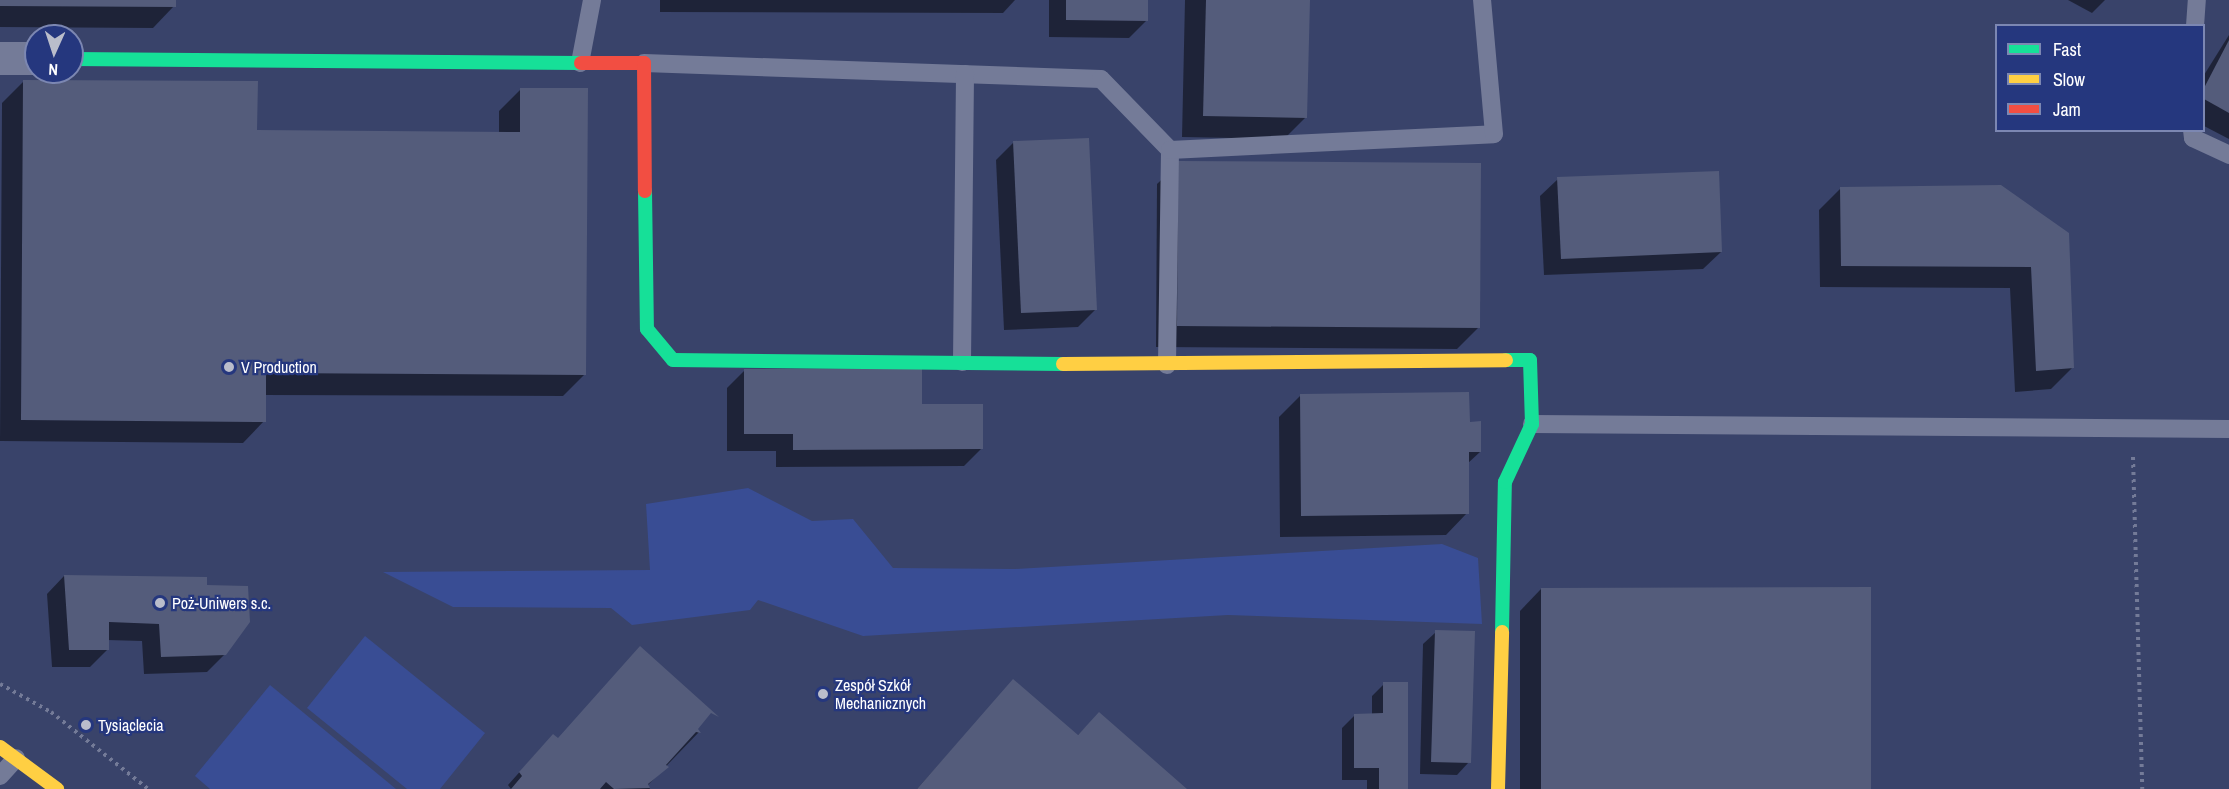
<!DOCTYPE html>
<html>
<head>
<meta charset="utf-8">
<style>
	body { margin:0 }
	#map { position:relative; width:2229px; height:789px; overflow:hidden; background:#39436a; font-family:"Archivo Narrow",sans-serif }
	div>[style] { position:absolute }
	.green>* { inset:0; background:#394d94 }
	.shadow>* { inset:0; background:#0007 }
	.building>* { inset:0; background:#545c7b }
	.path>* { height:4px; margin-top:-2px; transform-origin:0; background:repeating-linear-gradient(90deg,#747b98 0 3px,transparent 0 7.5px) }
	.lane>* { height:18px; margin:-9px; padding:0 9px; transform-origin:9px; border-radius:9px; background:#747b98 }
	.street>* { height:33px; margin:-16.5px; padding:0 16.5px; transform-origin:16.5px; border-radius:16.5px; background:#747b98 }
	.fast>* { height:14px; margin:-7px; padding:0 7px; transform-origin:7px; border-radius:7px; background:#16e098 }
	.slow>* { height:14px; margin:-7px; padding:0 7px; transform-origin:7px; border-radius:7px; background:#ffcf43 }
	.jam>* { height:14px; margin:-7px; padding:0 7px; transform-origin:7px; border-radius:7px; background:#f24e42 }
	.dots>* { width:16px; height:16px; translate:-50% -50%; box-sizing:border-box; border:3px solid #25377e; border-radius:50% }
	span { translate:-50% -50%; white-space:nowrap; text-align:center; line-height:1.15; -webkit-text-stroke:4.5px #25377e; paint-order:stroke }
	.poi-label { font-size:16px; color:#fff }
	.left { translate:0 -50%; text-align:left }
	.legend { position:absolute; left:1995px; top:24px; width:210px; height:108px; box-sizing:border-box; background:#25377e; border:2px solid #7c87b2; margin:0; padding:8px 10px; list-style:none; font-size:18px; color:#fff }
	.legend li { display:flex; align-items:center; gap:12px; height:30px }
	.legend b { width:30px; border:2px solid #7c87b2 }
	.north { position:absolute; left:24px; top:24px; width:60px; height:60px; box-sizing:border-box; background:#25377e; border:2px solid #7c87b2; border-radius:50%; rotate:183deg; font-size:16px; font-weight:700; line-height:24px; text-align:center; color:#fff }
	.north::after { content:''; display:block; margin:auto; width:21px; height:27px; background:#babdcb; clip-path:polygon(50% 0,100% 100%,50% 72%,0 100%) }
</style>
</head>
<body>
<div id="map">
	<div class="green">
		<i style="clip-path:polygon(748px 488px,812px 521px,853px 519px,893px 568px,1015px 569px,1442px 544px,1478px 558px,1482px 624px,1228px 615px,863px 636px,758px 600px,750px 610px,632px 625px,611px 608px,453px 607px,383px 572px,650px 570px,646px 504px)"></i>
		<i style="clip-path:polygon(365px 636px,485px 733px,440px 789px,407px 789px,307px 708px)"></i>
		<i style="clip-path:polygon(270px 685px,396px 789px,210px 789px,195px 776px)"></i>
	</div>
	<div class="shadow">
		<i style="clip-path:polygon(0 0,174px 0,174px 6px,153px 28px,0 27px)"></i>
		<i style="clip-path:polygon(660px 0,1015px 0,1003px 13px,660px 12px)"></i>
		<i style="clip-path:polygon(1049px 0,1147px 0,1147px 20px,1129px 38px,1049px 37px)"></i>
		<i style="clip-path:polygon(1185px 0,1308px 0,1306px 117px,1284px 139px,1182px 137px)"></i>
		<i style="clip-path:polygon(2068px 0,2105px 0,2092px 13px)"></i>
		<i style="clip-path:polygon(2229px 35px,2229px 139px,2204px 126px,2204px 75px)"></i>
		<i style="clip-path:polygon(24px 81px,256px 131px,499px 133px,499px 111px,521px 89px,585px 374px,563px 396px,264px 395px,264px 421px,243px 443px,0 441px,2px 103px)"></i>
		<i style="clip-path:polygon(1014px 142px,1096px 309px,1078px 327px,1004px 330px,996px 160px)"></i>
		<i style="clip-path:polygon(1179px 163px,1479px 327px,1457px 349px,1156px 347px,1157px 184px)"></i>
		<i style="clip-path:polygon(1558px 179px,1721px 252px,1703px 269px,1544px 275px,1540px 196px)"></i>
		<i style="clip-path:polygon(2001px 186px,2072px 368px,2051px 389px,2015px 392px,2010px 288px,1820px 287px,1819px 210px,1841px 188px)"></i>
		<i style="clip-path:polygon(744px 371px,921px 406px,982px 448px,964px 466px,776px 467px,776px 451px,727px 451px,727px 388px)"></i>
		<i style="clip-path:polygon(1300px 396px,1480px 452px,1467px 464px,1467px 513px,1446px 535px,1280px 537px,1279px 417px)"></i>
		<i style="clip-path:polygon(64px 576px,225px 654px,207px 672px,144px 674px,142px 641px,107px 640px,107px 650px,90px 667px,52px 667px,47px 594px)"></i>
		<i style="clip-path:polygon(1541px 589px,1870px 789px,1520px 789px,1520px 611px)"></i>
		<i style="clip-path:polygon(1436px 632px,1469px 762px,1457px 775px,1420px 774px,1423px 644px)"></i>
		<i style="clip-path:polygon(1013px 681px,1077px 736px,1099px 714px,1185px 789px,917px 789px)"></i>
		<i style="clip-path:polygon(1384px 684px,1407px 789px,1367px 789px,1367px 780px,1342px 780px,1342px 728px,1355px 715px,1372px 715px,1372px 696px)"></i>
		<i style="clip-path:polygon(696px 729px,699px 732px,648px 785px,650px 789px,511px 789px,508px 785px,541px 748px)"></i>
	</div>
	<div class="building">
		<i style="clip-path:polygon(0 0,176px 0,176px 7px,0 6px)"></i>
		<i style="clip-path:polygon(1066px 0,1148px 0,1148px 21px,1066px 20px)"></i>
		<i style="clip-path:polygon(1206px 0,1310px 0,1307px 118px,1203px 116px)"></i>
		<i style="clip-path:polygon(2229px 40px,2229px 113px,2204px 99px,2204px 88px)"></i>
		<i style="clip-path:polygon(23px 80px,258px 81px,257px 130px,520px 132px,520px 88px,588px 88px,586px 375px,266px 373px,266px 422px,21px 420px)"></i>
		<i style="clip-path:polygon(1089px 138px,1097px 310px,1021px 313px,1013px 141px)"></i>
		<i style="clip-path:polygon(1178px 161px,1481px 163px,1480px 328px,1177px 326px)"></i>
		<i style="clip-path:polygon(1719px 171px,1722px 252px,1561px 259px,1557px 177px)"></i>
		<i style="clip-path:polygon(2001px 185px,2069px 233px,2074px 368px,2036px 371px,2031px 267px,1841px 266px,1840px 187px)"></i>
		<i style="clip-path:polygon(922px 368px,922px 404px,983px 404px,983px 449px,793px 450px,793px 434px,744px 434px,744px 369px)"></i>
		<i style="clip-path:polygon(1469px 392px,1470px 422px,1481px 421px,1481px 452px,1469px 452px,1469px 514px,1301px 516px,1300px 394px)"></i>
		<i style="clip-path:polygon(64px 575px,207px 577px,207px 585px,248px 586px,250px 622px,226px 655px,161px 657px,159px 624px,109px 622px,109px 650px,69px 650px)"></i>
		<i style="clip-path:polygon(1871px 587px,1871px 789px,1541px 789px,1541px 588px)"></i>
		<i style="clip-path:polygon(1435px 630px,1475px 631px,1471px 763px,1431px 762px)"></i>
		<i style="clip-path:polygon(640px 646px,719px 717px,711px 713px,698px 729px,701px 733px,696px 732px,666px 765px,669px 767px,648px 784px,650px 788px,614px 789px,606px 782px,600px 789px,511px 789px,522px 776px,519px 772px,553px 734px,558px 738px)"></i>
		<i style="clip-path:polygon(1013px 679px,1078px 735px,1099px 712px,1187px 789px,917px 789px)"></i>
		<i style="clip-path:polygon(1383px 682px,1408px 682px,1408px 789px,1379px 789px,1379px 768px,1354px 768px,1354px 714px,1383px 713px)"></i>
	</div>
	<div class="path">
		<i style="left:2133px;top:457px;width:332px;rotate:88.4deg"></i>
		<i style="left:0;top:684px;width:58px;rotate:28.8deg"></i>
		<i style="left:51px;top:712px;width:124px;rotate:38.4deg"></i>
	</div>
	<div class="lane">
		<i style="left:2195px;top:26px;width:26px;rotate:-86deg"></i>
		<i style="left:580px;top:63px;width:64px;rotate:-79.2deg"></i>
		<i style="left:644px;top:63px;width:457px;rotate:2deg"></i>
		<i style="left:1101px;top:79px;width:99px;rotate:45.8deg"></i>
		<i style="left:1170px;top:150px;width:215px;rotate:90.8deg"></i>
		<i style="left:2192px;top:130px;width:8px;rotate:83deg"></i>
		<i style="left:2193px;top:138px;width:40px;rotate:25deg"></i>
		<i style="left:1170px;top:150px;width:324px;rotate:-2.8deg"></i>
		<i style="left:1494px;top:134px;width:135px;rotate:-95.1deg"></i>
		<i style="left:962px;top:362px;width:288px;rotate:-89.4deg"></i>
		<i style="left:1532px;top:424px;width:697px;rotate:0.41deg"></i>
		<i style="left:0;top:776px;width:24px;rotate:-48deg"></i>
	</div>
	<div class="street">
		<i style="left:0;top:58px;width:36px"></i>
	</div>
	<div class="fast">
		<i style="left:72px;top:59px;width:509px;rotate:0.45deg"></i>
		<i style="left:645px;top:191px;width:138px;rotate:89.2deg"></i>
		<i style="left:647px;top:329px;width:40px;rotate:50deg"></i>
		<i style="left:673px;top:360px;width:390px;rotate:0.6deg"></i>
		<i style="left:1502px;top:632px;width:150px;rotate:-88.9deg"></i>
		<i style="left:1505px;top:482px;width:64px;rotate:-65deg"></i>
		<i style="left:1532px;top:424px;width:64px;rotate:-91.8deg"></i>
		<i style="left:1530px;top:360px;width:24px;rotate:180deg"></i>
	</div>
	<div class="slow">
		<i style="left:1063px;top:364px;width:443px;rotate:-0.5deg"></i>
		<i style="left:0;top:747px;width:71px;rotate:36.4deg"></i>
		<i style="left:1498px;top:789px;width:157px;rotate:-88.5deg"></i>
	</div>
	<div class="jam">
		<i style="left:581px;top:63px;width:63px"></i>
		<i style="left:644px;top:63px;width:128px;rotate:89.6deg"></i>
	</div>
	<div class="dots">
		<i style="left:229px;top:367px;background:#babdcb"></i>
		<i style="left:160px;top:603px;background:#babdcb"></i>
		<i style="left:823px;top:694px;background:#babdcb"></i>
		<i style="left:86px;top:725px;background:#babdcb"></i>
	</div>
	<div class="poi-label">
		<span class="left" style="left:241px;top:367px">V Production</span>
		<span class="left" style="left:172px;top:603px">Poż-Uniwers s.c.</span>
		<span class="left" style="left:835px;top:694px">Zespół Szkół<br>Mechanicznych</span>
		<span class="left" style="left:98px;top:725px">Tysiąclecia</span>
	</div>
	<ul class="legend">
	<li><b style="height:8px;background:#16e098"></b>Fast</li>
	<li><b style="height:8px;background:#ffcf43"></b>Slow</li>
	<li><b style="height:8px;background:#f24e42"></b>Jam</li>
	</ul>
	<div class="north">N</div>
</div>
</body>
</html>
